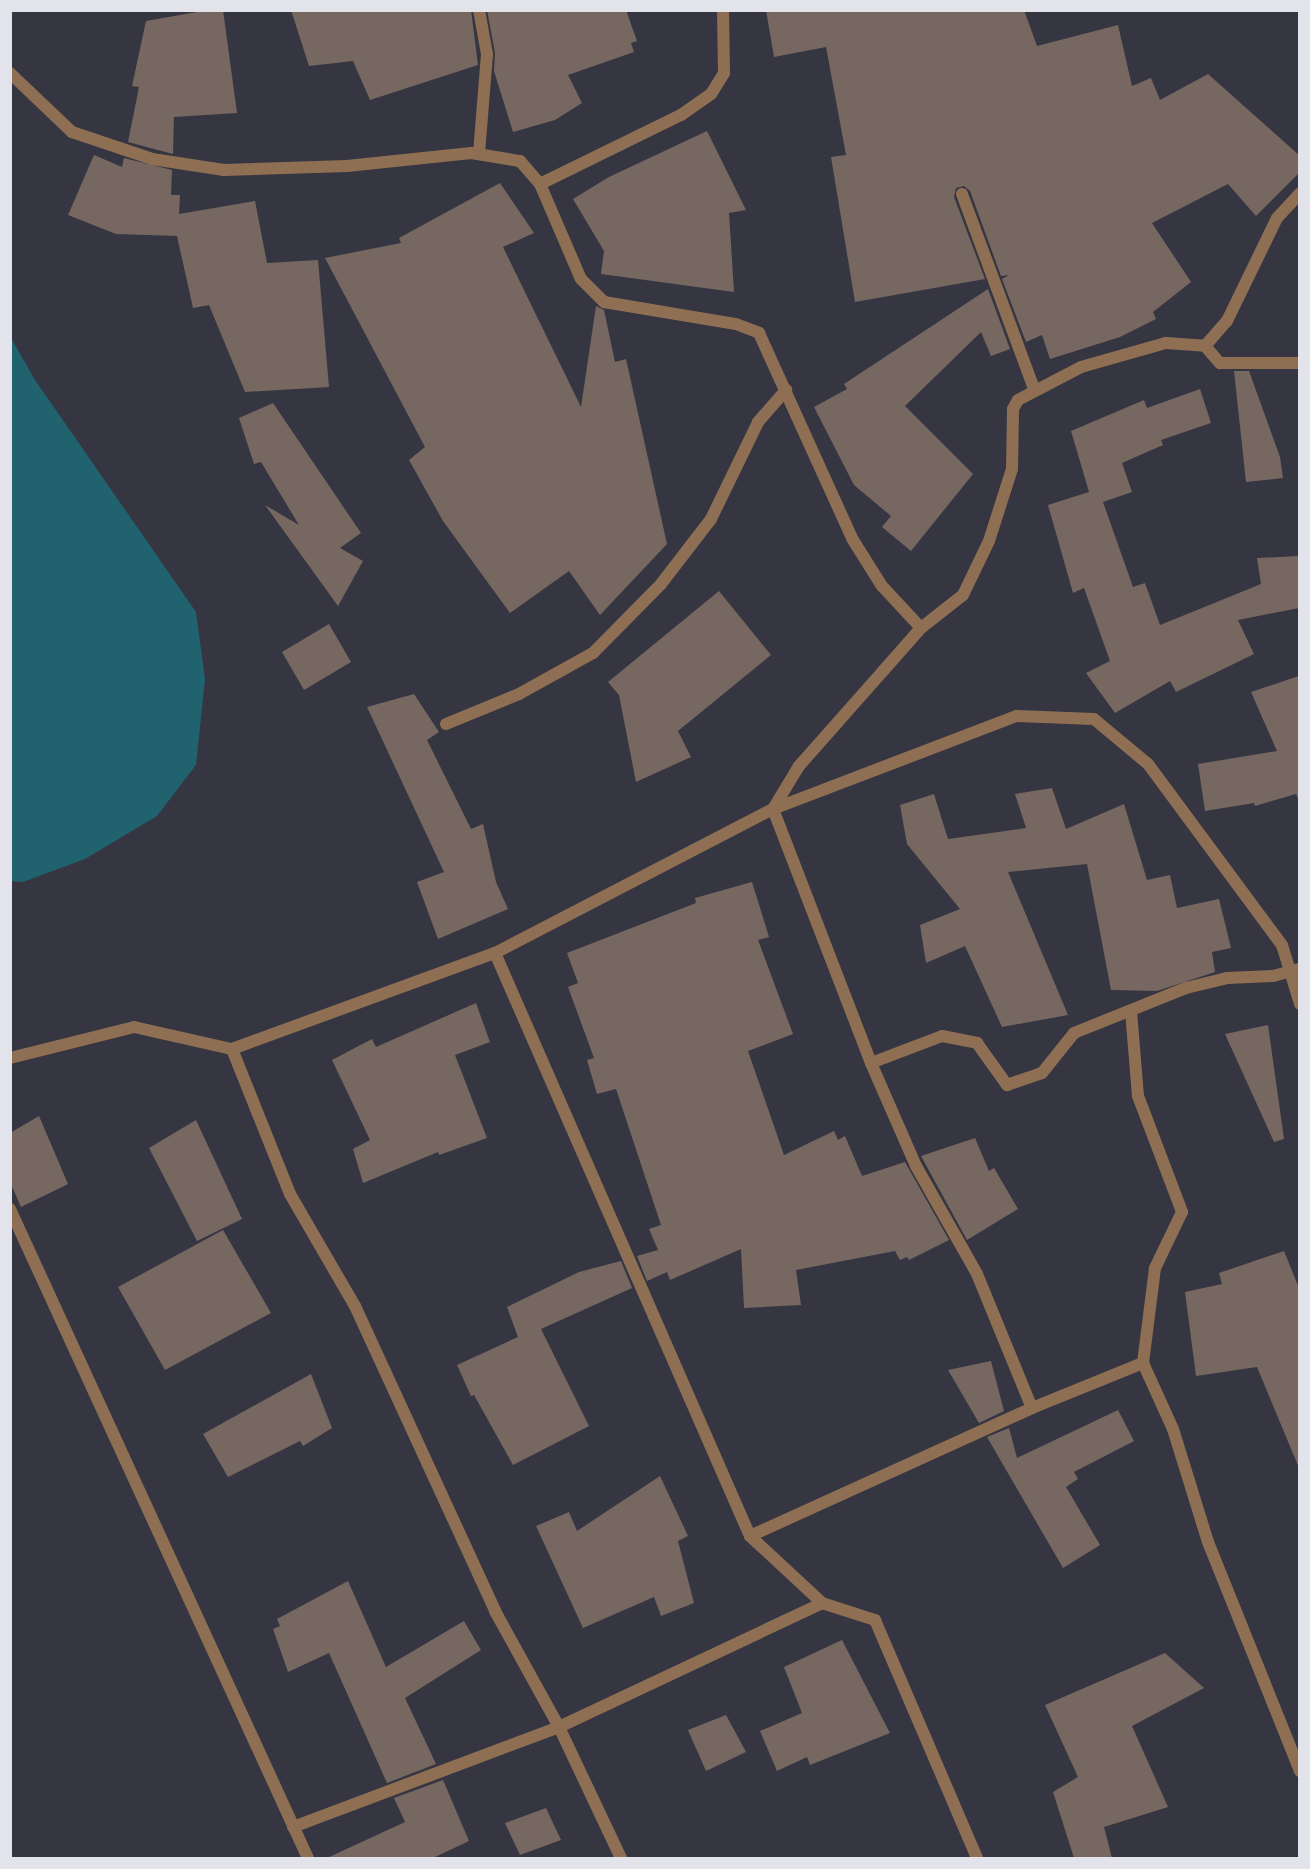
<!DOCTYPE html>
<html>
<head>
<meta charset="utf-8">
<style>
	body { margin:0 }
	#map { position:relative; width:1310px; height:1869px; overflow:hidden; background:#353642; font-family:"IBM Plex Sans",sans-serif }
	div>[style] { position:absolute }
	.water>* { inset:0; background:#20636e }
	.building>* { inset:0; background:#776761 }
	.minor>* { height:12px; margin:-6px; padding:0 6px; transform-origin:6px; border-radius:6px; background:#8f6f53 }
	span { translate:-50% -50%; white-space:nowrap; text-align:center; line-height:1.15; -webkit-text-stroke:4.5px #1d1e23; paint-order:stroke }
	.frame { position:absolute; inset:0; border:12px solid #e2e3eb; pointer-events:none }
</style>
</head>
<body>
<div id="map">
	<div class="water">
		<i style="clip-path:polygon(10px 336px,35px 380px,196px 612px,205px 679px,196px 765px,157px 816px,85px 859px,23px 882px,10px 881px)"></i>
	</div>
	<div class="building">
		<i style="clip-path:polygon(208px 10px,223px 10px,237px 113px,174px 117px,173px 154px,128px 142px,139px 87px,132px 86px,146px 21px)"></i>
		<i style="clip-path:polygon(291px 10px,471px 10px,478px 65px,370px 100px,353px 61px,309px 66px)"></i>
		<i style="clip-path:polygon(487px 10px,626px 10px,637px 41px,631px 43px,634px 52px,568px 75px,582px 103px,555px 120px,513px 132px,494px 71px,495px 53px)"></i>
		<i style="clip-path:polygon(766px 10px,1024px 10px,1037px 46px,1118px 25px,1132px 86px,1151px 78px,1160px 100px,1208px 74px,1299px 155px,1299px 173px,1256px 216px,1228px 184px,1152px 223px,1191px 282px,1153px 312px,1156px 319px,1120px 337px,1050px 359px,1042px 335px,1026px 342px,1002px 279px,1009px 275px,1001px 276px,970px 191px,964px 186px,956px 188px,954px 197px,985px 279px,855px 302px,831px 157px,846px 155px,826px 47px,774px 57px)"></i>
		<i style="clip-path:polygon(707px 131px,746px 210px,729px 213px,734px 292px,601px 274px,604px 251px,573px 199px,609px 177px)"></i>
		<i style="clip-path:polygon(94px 155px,122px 167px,124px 158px,172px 170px,171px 195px,180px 195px,179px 214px,255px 201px,267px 263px,318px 260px,329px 387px,245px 392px,209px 305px,193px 308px,177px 236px,116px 234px,68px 215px)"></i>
		<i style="clip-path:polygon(500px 183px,534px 233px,503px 247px,581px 407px,596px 306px,604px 310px,615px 362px,626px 359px,667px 544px,600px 615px,569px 571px,510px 613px,443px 521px,409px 460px,425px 447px,325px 258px,401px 243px,399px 238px)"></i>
		<i style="clip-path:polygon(988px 289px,1010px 349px,991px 356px,981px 332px,905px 406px,973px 474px,911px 551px,882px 527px,891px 516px,854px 485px,814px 407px,847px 389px,844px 384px)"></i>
		<i style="clip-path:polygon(1234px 371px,1249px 371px,1280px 457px,1283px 478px,1246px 482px)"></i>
		<i style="clip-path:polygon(1200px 389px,1211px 423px,1161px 440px,1163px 445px,1122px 463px,1132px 492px,1103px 502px,1133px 587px,1145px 583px,1160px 625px,1261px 584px,1257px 558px,1299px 556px,1299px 608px,1238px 620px,1254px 654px,1176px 692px,1170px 681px,1115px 713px,1086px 673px,1110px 661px,1084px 588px,1073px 593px,1048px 505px,1089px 492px,1071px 431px,1144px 400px,1147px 408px)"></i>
		<i style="clip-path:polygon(273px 403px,361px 533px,340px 548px,363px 561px,338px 606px,265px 505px,299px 525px,261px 462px,254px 464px,239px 418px)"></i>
		<i style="clip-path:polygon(719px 591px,771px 655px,678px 731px,691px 757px,636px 782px,619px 695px,608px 682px)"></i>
		<i style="clip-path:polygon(329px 624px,351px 662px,304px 690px,282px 652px)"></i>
		<i style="clip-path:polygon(1299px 676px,1299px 801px,1296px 794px,1255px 806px,1254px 803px,1205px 811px,1198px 764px,1277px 751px,1251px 692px)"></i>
		<i style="clip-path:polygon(414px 694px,439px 732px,427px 740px,471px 829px,483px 824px,496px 882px,508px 909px,438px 939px,417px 882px,444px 872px,367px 707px)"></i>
		<i style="clip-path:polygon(1052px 788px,1066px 829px,1124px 804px,1147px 880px,1170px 875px,1177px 908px,1219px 899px,1231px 948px,1212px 952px,1215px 972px,1157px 991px,1111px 990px,1087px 864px,1008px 872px,1068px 1015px,1002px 1027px,965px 946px,926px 963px,920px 925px,960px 909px,907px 844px,900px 805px,934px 794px,948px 839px,1026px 828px,1015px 794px)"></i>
		<i style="clip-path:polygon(752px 882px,769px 937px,758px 940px,793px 1034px,748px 1051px,784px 1155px,834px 1131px,838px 1140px,845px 1136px,862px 1176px,905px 1162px,949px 1240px,909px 1260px,907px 1257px,900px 1260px,895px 1251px,796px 1270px,801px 1305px,744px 1308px,741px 1249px,670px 1280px,667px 1272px,647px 1281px,637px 1256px,658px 1250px,649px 1229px,661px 1225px,616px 1089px,597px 1094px,587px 1060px,594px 1058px,568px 987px,578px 983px,567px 953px,696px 903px,695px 898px)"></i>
		<i style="clip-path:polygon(476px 1003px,490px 1042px,455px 1055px,487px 1138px,439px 1155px,438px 1152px,363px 1183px,353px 1149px,370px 1140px,332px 1060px,372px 1039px,376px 1047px)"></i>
		<i style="clip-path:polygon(1268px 1025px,1284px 1139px,1274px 1142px,1225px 1034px)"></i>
		<i style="clip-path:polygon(39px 1116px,68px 1184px,21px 1207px,10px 1182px,10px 1133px)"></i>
		<i style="clip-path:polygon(196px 1120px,242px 1219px,197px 1241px,149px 1148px)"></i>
		<i style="clip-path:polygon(975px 1138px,989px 1171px,994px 1168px,1018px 1209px,967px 1240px,921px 1156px)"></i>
		<i style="clip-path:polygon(223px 1230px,271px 1313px,165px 1370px,118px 1287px)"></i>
		<i style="clip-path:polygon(1284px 1251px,1299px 1288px,1299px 1468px,1257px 1367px,1196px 1376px,1185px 1292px,1222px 1284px,1219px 1273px)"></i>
		<i style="clip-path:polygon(621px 1261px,632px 1288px,541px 1329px,589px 1426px,513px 1465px,474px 1395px,471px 1396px,457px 1365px,518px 1337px,507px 1307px,579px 1272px)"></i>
		<i style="clip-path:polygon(991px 1361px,1004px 1411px,979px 1423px,948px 1370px)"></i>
		<i style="clip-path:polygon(311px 1374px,332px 1428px,303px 1446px,300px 1441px,228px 1477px,203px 1434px)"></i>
		<i style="clip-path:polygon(1118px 1410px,1134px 1441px,1074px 1472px,1078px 1479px,1066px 1487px,1100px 1545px,1063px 1568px,987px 1437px,1009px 1428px,1017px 1458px)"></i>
		<i style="clip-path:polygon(660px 1476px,688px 1536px,678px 1541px,694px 1603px,661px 1616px,654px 1597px,583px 1628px,536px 1526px,569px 1512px,577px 1531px)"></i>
		<i style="clip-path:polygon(348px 1581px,386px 1667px,464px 1621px,481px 1650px,405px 1698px,436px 1764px,387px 1783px,329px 1653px,288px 1672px,273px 1629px,280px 1626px,277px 1619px)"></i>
		<i style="clip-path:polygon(842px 1640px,890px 1733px,810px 1765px,807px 1757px,777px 1771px,760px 1731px,802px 1713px,784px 1667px)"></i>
		<i style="clip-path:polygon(1165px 1653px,1204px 1688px,1132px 1726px,1168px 1807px,1104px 1827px,1112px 1858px,1074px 1858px,1053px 1792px,1078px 1777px,1045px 1705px)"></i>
		<i style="clip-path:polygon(726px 1715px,746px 1752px,706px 1771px,688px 1730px)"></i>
		<i style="clip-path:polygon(443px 1780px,469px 1841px,433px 1858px,327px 1858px,405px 1822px,394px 1798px)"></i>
		<i style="clip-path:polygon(546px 1808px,561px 1840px,520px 1855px,505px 1823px)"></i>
	</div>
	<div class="minor">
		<i style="left:479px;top:10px;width:45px;rotate:79.7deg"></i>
		<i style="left:487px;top:54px;width:99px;rotate:94.6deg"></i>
		<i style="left:10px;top:73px;width:86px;rotate:43.6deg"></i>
		<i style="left:72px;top:132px;width:84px;rotate:18.6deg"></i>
		<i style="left:152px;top:159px;width:73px;rotate:8.7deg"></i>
		<i style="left:224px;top:170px;width:123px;rotate:-1.9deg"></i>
		<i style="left:347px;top:166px;width:125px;rotate:-6deg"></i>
		<i style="left:471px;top:153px;width:50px;rotate:9.3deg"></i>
		<i style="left:520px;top:161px;width:30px;rotate:49deg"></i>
		<i style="left:540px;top:184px;width:103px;rotate:66.7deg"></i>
		<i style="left:581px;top:279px;width:33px;rotate:45deg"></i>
		<i style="left:604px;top:302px;width:134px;rotate:9.5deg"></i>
		<i style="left:736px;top:324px;width:25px;rotate:21deg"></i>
		<i style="left:759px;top:333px;width:227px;rotate:65.6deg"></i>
		<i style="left:853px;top:540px;width:54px;rotate:57.8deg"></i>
		<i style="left:882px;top:586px;width:57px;rotate:47.1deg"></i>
		<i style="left:540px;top:184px;width:157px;rotate:-26.1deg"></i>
		<i style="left:681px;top:115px;width:37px;rotate:-35deg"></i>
		<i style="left:711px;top:94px;width:25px;rotate:-58deg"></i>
		<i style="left:724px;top:73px;width:63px;rotate:-90.9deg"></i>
		<i style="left:962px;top:194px;width:208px;rotate:69.7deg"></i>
		<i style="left:1205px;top:346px;width:33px;rotate:-49deg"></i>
		<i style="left:1227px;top:321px;width:114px;rotate:-64.1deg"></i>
		<i style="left:1277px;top:218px;width:34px;rotate:-47deg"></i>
		<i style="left:446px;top:724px;width:79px;rotate:-22.3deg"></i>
		<i style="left:519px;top:694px;width:85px;rotate:-29deg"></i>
		<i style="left:593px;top:653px;width:97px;rotate:-45.4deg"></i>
		<i style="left:661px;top:584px;width:82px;rotate:-52.4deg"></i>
		<i style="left:711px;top:519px;width:108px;rotate:-64.1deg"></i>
		<i style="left:758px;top:422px;width:43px;rotate:-48.8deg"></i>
		<i style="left:773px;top:809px;width:50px;rotate:-58.8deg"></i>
		<i style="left:799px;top:766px;width:127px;rotate:-48.5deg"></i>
		<i style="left:883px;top:671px;width:57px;rotate:-48.5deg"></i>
		<i style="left:921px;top:628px;width:53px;rotate:-38.2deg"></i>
		<i style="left:963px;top:595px;width:60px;rotate:-64.3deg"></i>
		<i style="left:989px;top:541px;width:76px;rotate:-72.3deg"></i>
		<i style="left:1012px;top:469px;width:60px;rotate:-89deg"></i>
		<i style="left:1013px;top:409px;width:10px;rotate:-61deg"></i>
		<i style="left:1018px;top:400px;width:71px;rotate:-27.6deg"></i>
		<i style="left:1081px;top:367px;width:88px;rotate:-15.8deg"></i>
		<i style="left:1166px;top:343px;width:39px;rotate:4deg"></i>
		<i style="left:1205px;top:346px;width:23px;rotate:49deg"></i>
		<i style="left:1220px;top:363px;width:80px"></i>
		<i style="left:773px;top:809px;width:272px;rotate:68.9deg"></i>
		<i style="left:871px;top:1063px;width:112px;rotate:66.4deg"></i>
		<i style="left:916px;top:1166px;width:124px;rotate:60.5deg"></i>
		<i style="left:977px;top:1274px;width:145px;rotate:67.7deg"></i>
		<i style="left:495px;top:953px;width:636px;rotate:66.38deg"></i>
		<i style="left:750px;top:1536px;width:98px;rotate:42.9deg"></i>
		<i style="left:822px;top:1603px;width:56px;rotate:17.8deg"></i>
		<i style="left:875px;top:1620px;width:259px;rotate:66.8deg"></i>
		<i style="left:1131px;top:1011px;width:85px;rotate:85.3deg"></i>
		<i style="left:1138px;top:1096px;width:124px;rotate:69.2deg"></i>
		<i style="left:1182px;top:1212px;width:62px;rotate:115.7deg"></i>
		<i style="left:1155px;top:1268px;width:96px;rotate:97.2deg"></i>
		<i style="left:1143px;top:1363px;width:72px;rotate:65.6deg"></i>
		<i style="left:1173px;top:1429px;width:118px;rotate:72.8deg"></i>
		<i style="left:1208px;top:1542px;width:247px;rotate:68.1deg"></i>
		<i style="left:232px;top:1049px;width:156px;rotate:68.2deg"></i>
		<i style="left:290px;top:1194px;width:129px;rotate:59.9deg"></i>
		<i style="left:355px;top:1306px;width:336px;rotate:65.3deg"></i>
		<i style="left:495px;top:1611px;width:132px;rotate:61.1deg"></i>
		<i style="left:559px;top:1727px;width:291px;rotate:-25.2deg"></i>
		<i style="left:10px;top:1058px;width:128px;rotate:-14deg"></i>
		<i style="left:134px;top:1027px;width:100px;rotate:12.7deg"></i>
		<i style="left:232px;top:1049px;width:280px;rotate:-20.1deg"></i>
		<i style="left:495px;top:953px;width:313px;rotate:-27.4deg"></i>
		<i style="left:773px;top:809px;width:261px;rotate:-20.9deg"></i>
		<i style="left:1017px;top:716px;width:77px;rotate:2.2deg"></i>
		<i style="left:1094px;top:719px;width:70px;rotate:39.8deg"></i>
		<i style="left:1148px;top:764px;width:225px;rotate:53.5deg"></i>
		<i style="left:1282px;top:945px;width:62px;rotate:73deg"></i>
		<i style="left:871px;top:1063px;width:76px;rotate:-20.8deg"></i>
		<i style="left:942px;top:1036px;width:36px;rotate:11deg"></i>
		<i style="left:977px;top:1043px;width:52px;rotate:54.5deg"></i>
		<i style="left:1007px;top:1085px;width:37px;rotate:-19deg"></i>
		<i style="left:1042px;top:1073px;width:51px;rotate:-51.3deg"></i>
		<i style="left:1074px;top:1033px;width:121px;rotate:-21.9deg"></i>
		<i style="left:1186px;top:988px;width:42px;rotate:-13.7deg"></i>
		<i style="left:1227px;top:978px;width:46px;rotate:-2.5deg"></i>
		<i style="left:1273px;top:976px;width:28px;rotate:-15deg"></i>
		<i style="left:10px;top:1209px;width:714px;rotate:65.34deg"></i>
		<i style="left:750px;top:1536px;width:310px;rotate:-24.4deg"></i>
		<i style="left:1032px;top:1408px;width:120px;rotate:-22.1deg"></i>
		<i style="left:293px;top:1827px;width:284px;rotate:-20.6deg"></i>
		<i style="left:559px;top:1727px;width:145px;rotate:64.7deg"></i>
	</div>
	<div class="frame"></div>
</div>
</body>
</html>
